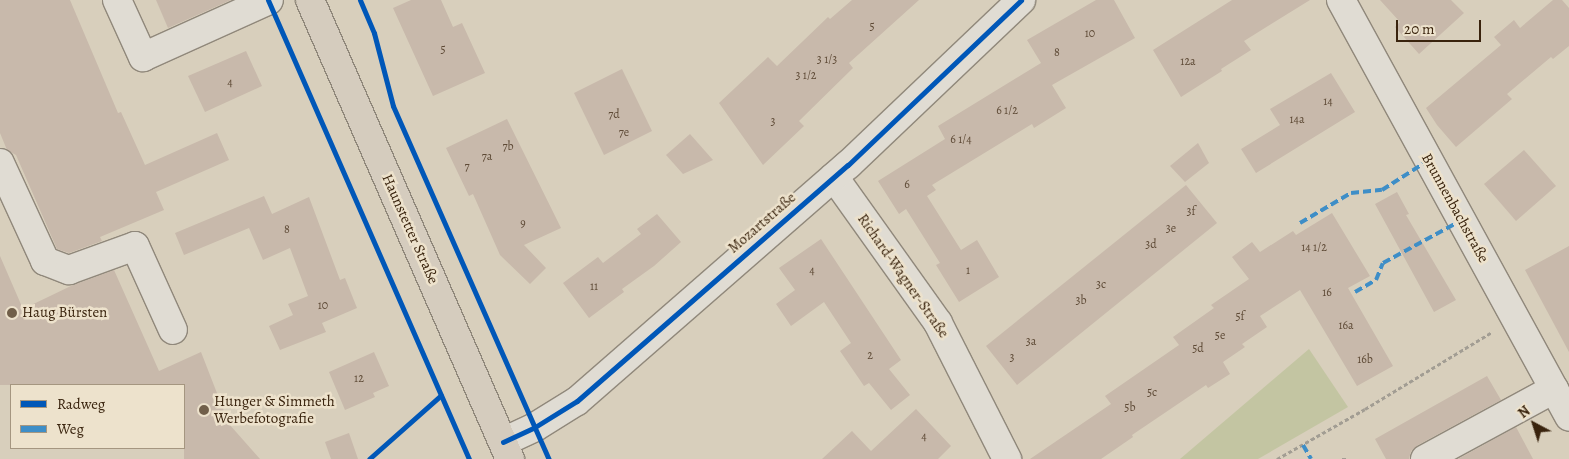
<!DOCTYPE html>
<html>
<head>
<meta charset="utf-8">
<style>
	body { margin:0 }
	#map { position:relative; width:1569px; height:459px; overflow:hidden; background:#d8cfbc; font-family:Alegreya,serif }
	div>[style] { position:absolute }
	.green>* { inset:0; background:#c3c5a2 }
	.building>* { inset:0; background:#c8b9ab }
	.path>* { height:3px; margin-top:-1.5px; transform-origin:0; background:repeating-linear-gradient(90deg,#a29d93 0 4px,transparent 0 6.5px) }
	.roads { filter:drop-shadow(1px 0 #90887b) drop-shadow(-1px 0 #90887b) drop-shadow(0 1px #90887b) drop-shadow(0 -1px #90887b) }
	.minor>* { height:28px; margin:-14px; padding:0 14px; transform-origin:14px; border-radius:14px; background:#e0dcd3 }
	.major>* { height:28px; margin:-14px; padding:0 14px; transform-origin:14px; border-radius:14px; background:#d5ccbe }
	.quiet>* { height:4px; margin-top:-2px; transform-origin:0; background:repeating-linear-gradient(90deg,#3e8ec7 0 8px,transparent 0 12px) }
	.cycleway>* { height:5px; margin:-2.5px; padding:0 2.5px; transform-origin:2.5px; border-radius:2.5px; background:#0057b8 }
	.dots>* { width:14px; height:14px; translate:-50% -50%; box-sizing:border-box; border:2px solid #ede2cc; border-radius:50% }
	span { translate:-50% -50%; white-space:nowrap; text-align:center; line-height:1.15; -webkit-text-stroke:5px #ede2cc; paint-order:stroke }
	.number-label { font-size:12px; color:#5e4a36 }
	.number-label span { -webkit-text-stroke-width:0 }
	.street-label { font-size:15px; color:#39230d }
	.poi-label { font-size:15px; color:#39230d }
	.left { translate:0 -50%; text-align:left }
	.legend { position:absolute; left:10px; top:384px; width:175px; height:65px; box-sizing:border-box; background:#ede2cc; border:1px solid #a59680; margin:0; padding:6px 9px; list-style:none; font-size:15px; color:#39230d }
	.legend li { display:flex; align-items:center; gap:10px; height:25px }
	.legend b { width:25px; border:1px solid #a59680 }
	.north { position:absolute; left:1509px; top:399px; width:50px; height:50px; -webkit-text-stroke:4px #ede2cc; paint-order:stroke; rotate:320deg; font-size:14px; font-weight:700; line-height:20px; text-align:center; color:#39230d }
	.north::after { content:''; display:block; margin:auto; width:18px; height:22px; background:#39230d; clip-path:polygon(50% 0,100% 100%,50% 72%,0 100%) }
	.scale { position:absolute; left:1396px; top:20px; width:85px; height:22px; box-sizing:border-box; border:2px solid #39230d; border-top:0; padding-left:6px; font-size:15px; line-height:18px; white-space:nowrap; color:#39230d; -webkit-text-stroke:4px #ede2cc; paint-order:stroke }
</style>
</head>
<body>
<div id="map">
	<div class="green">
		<i style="clip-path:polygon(1309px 349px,1348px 407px,1258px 459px,1180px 459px)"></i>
	</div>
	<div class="building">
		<i style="clip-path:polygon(0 0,70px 0,118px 113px,121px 112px,145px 165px,217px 133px,229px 160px,156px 192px,164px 210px,100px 237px,102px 241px,69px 253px,57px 249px,16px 155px,7px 150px,0 133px)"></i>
		<i style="clip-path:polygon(156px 0,231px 0,168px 28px)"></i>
		<i style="clip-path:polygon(411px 0,441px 0,453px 27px,462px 23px,485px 73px,433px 96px,393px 8px)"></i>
		<i style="clip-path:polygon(852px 0,919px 0,849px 63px,853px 68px,799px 121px,804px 126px,763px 165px,719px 103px,768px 57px,777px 66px,828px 17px,830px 19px)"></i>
		<i style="clip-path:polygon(1096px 0,1114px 0,1135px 38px,1052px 85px,1066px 108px,1034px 128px,1032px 124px,932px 185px,936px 190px,927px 196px,961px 250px,977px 240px,999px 277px,959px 302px,936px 265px,940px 263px,906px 209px,899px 214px,878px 181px,945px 139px,938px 126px,1041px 63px,1027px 40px)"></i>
		<i style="clip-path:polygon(1232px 0,1310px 0,1244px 41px,1251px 50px,1221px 69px,1222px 71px,1181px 97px,1153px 50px)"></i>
		<i style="clip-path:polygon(1380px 0,1451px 0,1464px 13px,1419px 54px,1395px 27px,1400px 22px)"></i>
		<i style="clip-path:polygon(1553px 0,1562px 0,1569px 8px,1569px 46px,1553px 59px,1551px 57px,1507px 94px,1512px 99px,1456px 147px,1437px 125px,1426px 108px,1501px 45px,1494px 37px,1514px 20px,1520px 28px)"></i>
		<i style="clip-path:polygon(246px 51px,262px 86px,205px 112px,188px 76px)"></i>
		<i style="clip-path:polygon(622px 69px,652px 131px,604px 155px,574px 93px)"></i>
		<i style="clip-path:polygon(1331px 73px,1355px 112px,1256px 173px,1241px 149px,1280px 125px,1270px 109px)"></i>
		<i style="clip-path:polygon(507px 119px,561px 228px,524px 245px,546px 268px,530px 284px,500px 255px,473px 194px,469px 196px,446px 148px)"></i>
		<i style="clip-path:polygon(690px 134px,713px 160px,683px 174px,666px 155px)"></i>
		<i style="clip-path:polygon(1198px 143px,1209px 163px,1185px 182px,1170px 166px)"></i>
		<i style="clip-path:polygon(1524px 150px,1556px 186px,1516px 221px,1484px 184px)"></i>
		<i style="clip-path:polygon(1186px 185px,1217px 223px,1017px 385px,986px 346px)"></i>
		<i style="clip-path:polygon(1397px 192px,1409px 214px,1406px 215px,1456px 300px,1434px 312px,1375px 204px)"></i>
		<i style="clip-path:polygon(264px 196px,272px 214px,309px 197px,340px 280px,345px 278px,357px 308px,322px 323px,326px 332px,280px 350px,269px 326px,293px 315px,288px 304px,308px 296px,290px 248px,263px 260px,249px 228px,184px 255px,175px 233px)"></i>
		<i style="clip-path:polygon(1332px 213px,1370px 276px,1348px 288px,1393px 366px,1357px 386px,1300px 290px,1260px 316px,1267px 327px,1242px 344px,1245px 347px,1223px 362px,1230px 374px,1208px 388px,1206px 385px,1132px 435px,1133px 437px,1101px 459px,1030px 459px,1111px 404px,1105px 396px,1179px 345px,1173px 337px,1214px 308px,1211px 305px,1249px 279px,1232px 257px,1252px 242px,1260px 252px,1293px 231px,1296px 235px)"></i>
		<i style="clip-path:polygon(657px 214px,681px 242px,654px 266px,622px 289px,624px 292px,589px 318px,563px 283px,598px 257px,603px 263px,641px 234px,637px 229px)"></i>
		<i style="clip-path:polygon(821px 239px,901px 360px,889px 369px,910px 395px,891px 410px,869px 383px,864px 386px,840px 351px,851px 343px,824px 302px,791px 326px,776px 304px,795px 290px,779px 268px)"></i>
		<i style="clip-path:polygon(1569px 246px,1569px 352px,1525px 270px)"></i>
		<i style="clip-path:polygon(0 256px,23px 309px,73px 285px,114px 270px,159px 371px,201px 352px,229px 424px,260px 459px,184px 459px,184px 385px,0 385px)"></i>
		<i style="clip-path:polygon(374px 352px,389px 386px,373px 393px,375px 397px,345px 410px,329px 372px)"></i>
		<i style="clip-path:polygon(1487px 376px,1501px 400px,1418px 445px,1411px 451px,1409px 459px,1386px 459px,1375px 439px)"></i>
		<i style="clip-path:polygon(916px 409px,951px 446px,938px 459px,822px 459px,852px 431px,871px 451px)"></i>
		<i style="clip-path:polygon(1516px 427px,1533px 459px,1458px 459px)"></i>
		<i style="clip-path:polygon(349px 433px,358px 459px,331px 459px,325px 442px)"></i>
	</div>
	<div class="path">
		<i style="left:1277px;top:459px;width:101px;rotate:-29.6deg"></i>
		<i style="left:1365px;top:409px;width:149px;rotate:-31.2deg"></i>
		<i style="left:1342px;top:459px;width:6px"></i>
	</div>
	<div class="roads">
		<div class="minor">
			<i style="left:117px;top:0;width:63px;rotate:65.5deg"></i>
			<i style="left:143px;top:57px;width:138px;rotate:-24.3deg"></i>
			<i style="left:1341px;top:0;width:475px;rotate:61.3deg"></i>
			<i style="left:0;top:163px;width:108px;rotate:65.3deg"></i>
			<i style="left:45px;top:261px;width:26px;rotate:21deg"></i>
			<i style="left:69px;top:270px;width:70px;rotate:-20deg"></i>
			<i style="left:135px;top:246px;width:92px;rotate:65.7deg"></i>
			<i style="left:834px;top:177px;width:179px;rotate:54.5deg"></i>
			<i style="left:938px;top:323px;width:153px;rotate:63.1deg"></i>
			<i style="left:503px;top:442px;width:35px;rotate:-25deg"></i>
			<i style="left:535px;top:427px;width:49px;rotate:-31.8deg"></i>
			<i style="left:577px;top:401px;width:359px;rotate:-41.1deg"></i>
			<i style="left:848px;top:165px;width:239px;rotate:-43.6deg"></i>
			<i style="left:1425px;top:459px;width:147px;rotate:-28.5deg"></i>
		</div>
		<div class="major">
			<i style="left:310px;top:0;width:501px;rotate:66.46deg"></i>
		</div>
	</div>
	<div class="quiet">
		<i style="left:1300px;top:223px;width:59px;rotate:-30.5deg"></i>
		<i style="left:1351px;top:193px;width:31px;rotate:-6deg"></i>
		<i style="left:1382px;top:190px;width:56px;rotate:-32.6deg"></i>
		<i style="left:1355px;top:292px;width:24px;rotate:-30deg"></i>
		<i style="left:1376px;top:280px;width:18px;rotate:-68deg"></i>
		<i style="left:1383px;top:263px;width:90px;rotate:-28.6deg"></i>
		<i style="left:1303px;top:445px;width:16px;rotate:60deg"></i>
	</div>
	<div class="cycleway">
		<i style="left:268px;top:0;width:501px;rotate:66.35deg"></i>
		<i style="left:360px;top:0;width:36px;rotate:67deg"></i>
		<i style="left:374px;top:33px;width:75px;rotate:75.4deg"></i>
		<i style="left:393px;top:106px;width:386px;rotate:66.2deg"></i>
		<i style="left:503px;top:442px;width:35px;rotate:-25deg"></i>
		<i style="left:535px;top:427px;width:49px;rotate:-31.8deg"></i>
		<i style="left:577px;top:401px;width:359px;rotate:-41.1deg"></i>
		<i style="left:848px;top:165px;width:239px;rotate:-43.6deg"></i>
		<i style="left:369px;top:459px;width:96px;rotate:-41.6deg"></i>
	</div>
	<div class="dots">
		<i style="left:12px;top:313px;background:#715f4a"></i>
		<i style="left:204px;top:410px;background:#715f4a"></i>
	</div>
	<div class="number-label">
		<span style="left:872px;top:27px">5</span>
		<span style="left:1090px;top:34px">10</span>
		<span style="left:443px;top:50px">5</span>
		<span style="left:1057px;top:53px">8</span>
		<span style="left:827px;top:60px">3 1/3</span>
		<span style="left:1188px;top:62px">12a</span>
		<span style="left:806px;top:76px">3 1/2</span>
		<span style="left:230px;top:83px">4</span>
		<span style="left:1328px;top:102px">14</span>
		<span style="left:1007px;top:111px">6 1/2</span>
		<span style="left:614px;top:115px">7d</span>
		<span style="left:1297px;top:120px">14a</span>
		<span style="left:773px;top:122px">3</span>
		<span style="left:624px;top:133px">7e</span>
		<span style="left:961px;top:140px">6 1/4</span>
		<span style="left:508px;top:147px">7b</span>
		<span style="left:487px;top:157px">7a</span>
		<span style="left:467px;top:167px">7</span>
		<span style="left:907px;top:185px">6</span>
		<span style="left:1191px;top:212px">3f</span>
		<span style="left:523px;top:224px">9</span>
		<span style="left:1171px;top:229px">3e</span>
		<span style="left:287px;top:230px">8</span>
		<span style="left:1151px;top:245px">3d</span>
		<span style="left:1314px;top:248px">14 1/2</span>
		<span style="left:812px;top:271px">4</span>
		<span style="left:968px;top:271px">1</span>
		<span style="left:1101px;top:285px">3c</span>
		<span style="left:594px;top:287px">11</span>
		<span style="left:1327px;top:293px">16</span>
		<span style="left:1081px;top:301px">3b</span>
		<span style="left:323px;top:306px">10</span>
		<span style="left:1240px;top:317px">5f</span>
		<span style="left:1346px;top:326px">16a</span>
		<span style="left:1220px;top:336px">5e</span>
		<span style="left:1031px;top:342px">3a</span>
		<span style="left:1198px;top:349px">5d</span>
		<span style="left:870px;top:356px">2</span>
		<span style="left:1012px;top:358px">3</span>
		<span style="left:1365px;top:360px">16b</span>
		<span style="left:359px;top:379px">12</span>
		<span style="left:1152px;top:393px">5c</span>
		<span style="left:1130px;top:408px">5b</span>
		<span style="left:924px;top:437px">4</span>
	</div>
	<div class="street-label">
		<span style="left:1455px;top:208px;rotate:61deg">Brunnenbachstraße</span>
		<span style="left:762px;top:223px;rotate:-41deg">Mozartstraße</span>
		<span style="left:410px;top:229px;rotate:66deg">Haunstetter Straße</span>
		<span style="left:903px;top:276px;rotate:55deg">Richard-Wagner-Straße</span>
	</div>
	<div class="poi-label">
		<span class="left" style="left:22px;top:313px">Haug Bürsten</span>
		<span class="left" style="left:214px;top:410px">Hunger &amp; Simmeth<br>Werbefotografie</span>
	</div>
	<ul class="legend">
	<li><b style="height:6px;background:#0057b8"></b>Radweg</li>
	<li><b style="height:6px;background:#3e8ec7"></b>Weg</li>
	</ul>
	<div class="north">N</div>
	<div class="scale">20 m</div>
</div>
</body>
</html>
